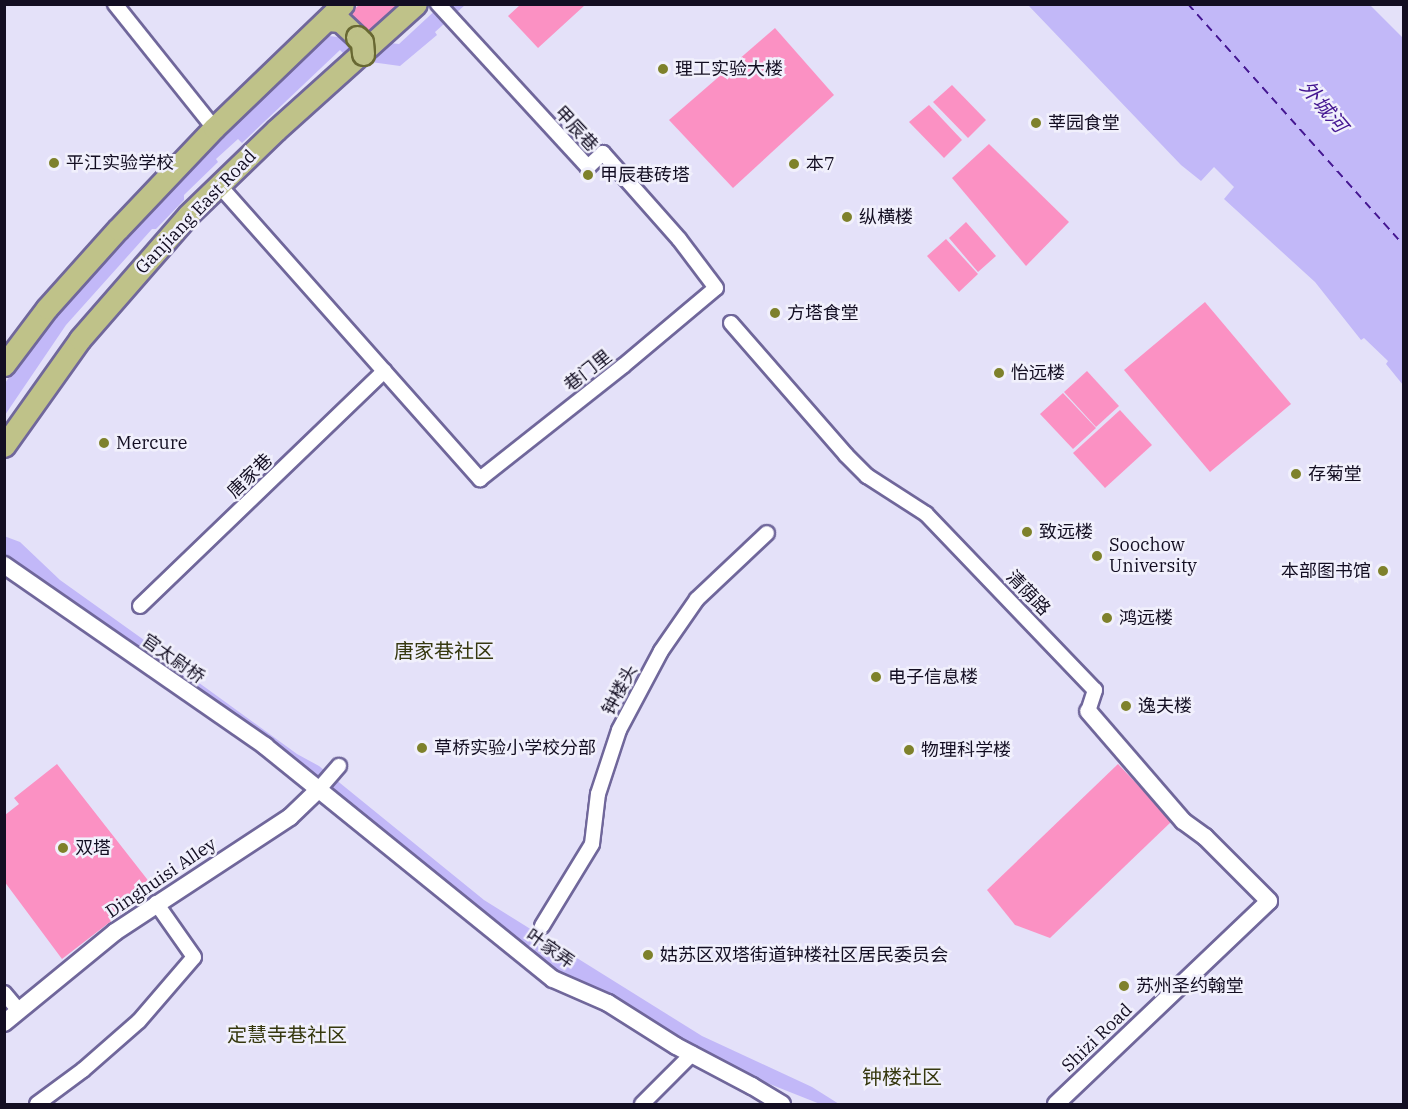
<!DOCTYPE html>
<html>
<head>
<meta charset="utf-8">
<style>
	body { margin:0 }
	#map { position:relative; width:1408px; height:1109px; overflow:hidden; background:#e4e1f9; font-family:"IBM Plex Serif","Noto Sans SC",serif }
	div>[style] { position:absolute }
	.green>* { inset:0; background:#fb91c3 }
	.water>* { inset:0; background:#c2b8f8 }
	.ferry>* { height:1.5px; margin-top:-0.75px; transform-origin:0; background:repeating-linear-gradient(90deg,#441691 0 8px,transparent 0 14px) }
	.roads { filter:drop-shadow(2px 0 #70679b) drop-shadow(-2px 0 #70679b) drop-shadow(0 2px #70679b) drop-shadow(0 -2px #70679b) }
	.minor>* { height:14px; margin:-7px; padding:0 7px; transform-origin:7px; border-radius:7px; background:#fff }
	.tertiary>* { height:16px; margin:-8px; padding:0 8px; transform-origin:8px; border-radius:8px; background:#fff }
	.primary>* { height:21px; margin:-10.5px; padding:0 10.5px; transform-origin:10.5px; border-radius:10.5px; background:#bfc289 }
	.bridges { filter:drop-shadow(2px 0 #686832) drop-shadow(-2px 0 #686832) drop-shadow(0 2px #686832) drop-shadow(0 -2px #686832) }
	.primary-bridge>* { height:21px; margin:-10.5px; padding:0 10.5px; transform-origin:10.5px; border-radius:10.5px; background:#bfc289 }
	.dots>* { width:16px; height:16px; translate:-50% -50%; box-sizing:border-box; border:3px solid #f1f0fc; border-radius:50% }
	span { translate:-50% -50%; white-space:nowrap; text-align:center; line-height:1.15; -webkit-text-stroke:5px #f1f0fc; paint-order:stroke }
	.poi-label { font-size:18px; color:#130e22 }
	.left { translate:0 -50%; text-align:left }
	.right { translate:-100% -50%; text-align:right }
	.street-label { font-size:18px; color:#130e22 }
	.water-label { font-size:20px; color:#441691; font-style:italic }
	.neighbourhood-label { font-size:20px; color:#36380f }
	.frame { position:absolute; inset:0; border:6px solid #130e22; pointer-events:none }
</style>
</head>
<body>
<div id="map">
	<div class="green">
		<i style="clip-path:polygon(359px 5px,398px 5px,399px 7px,369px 34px,350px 18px,351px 12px)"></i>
		<i style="clip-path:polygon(520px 5px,520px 4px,585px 5px,538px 48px,508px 16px)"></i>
		<i style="clip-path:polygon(775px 28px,834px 95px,733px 188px,669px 120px)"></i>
		<i style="clip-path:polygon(952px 85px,986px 120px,968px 138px,933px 102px)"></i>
		<i style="clip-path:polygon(929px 105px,962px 140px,944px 158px,909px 122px)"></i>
		<i style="clip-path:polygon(989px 144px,1069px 222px,1026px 266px,952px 178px)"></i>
		<i style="clip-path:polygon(966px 222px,996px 256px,978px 272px,949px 238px)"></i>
		<i style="clip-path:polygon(946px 239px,978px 274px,959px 292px,927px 256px)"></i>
		<i style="clip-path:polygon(1205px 302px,1291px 404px,1210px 472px,1124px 370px)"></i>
		<i style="clip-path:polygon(1087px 371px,1119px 406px,1096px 427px,1064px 392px)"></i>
		<i style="clip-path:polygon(1063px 393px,1096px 428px,1073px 449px,1040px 414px)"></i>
		<i style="clip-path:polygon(1120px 410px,1152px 445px,1105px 488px,1073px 453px)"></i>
		<i style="clip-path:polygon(57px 764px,154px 888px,62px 959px,4px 881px,5px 815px,19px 804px,14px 798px)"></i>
		<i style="clip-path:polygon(1118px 764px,1172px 821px,1050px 938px,1015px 925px,987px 890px)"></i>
	</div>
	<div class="water">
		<i style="clip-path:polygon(441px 5px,465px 5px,435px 32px,437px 35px,400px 66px,349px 59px,340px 50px,242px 143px,238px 139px,216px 159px,218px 162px,184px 195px,184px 200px,156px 229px,152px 229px,66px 325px,5px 415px,5px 383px,35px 342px,156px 203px,283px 78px,329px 36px,399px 44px)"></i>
		<i style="clip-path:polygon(1028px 5px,1370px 5px,1403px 38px,1403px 385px,1386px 364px,1388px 361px,1364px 338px,1361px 340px,1315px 282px,1224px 199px,1234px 187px,1214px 167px,1201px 181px,1181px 165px)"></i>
		<i style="clip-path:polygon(4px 536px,20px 542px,60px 580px,144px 640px,142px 644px,173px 664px,297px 754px,319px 766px,484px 900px,702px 1036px,812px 1087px,839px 1104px,820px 1104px,704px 1058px,590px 985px,555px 970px,6px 555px)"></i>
	</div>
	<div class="ferry">
		<i style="left:1188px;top:4px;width:324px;rotate:48.2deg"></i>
	</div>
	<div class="roads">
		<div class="minor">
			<i style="left:115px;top:4px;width:159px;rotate:51.4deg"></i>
			<i style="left:218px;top:184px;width:395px;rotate:48.4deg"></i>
			<i style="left:480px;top:479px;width:182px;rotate:-38.3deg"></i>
			<i style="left:623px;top:366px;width:121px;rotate:-40deg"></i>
			<i style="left:716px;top:288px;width:61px;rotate:-127.1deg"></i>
			<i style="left:679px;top:239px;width:115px;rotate:-131.5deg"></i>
			<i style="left:603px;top:153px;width:21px;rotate:137deg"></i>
			<i style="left:588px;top:167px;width:222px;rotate:-132.6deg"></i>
			<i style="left:731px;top:323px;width:175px;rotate:48.9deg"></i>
			<i style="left:846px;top:455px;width:30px;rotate:45deg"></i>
			<i style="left:867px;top:476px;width:70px;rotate:32.8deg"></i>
			<i style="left:926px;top:514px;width:244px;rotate:46.2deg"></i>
			<i style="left:1095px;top:690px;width:22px;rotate:108deg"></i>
			<i style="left:140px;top:606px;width:339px;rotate:-43.9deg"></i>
			<i style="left:318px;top:790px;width:32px;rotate:-49deg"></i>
			<i style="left:542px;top:926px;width:96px;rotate:-58.6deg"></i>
			<i style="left:592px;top:844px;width:50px;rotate:-83.2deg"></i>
			<i style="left:598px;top:794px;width:67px;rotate:-71.8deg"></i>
			<i style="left:619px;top:730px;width:89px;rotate:-62deg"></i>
			<i style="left:661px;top:651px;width:63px;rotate:-55.3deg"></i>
			<i style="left:697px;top:599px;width:96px;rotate:-43.3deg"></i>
			<i style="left:4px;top:993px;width:23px;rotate:50deg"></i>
			<i style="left:37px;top:1104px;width:57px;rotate:-36.5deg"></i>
			<i style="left:83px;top:1070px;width:74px;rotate:-41.2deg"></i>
			<i style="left:139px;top:1021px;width:84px;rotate:-49.3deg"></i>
			<i style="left:194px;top:957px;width:66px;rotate:-125.1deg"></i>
			<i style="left:642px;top:1104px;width:71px;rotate:-45deg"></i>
		</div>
		<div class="tertiary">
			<i style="left:4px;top:565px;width:318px;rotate:34.7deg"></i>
			<i style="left:265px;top:746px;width:370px;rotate:39deg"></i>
			<i style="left:553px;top:979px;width:60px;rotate:23.6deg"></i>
			<i style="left:608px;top:1003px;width:80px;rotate:32.3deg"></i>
			<i style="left:676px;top:1046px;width:86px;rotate:27.8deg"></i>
			<i style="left:752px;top:1086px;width:35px;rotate:31deg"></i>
			<i style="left:4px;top:1023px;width:144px;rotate:-39.3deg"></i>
			<i style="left:115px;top:932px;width:209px;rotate:-33.3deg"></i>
			<i style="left:290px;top:817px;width:39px;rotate:-44deg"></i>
			<i style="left:1056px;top:1104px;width:294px;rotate:-43.6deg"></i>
			<i style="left:1269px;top:901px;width:91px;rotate:-135deg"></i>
			<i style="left:1205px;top:837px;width:27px;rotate:-144deg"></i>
			<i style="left:1183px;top:821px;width:145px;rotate:-130.8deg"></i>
		</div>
		<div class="primary">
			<i style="left:327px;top:20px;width:13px;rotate:4deg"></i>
			<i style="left:340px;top:21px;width:23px;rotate:43deg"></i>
			<i style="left:4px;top:365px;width:71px;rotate:-53deg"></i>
			<i style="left:47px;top:308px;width:106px;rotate:-48.1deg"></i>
			<i style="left:118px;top:229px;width:139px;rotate:-46.5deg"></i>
			<i style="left:214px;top:128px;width:179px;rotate:-43.9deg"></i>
			<i style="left:4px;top:446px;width:131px;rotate:-54.6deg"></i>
			<i style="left:80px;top:339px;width:164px;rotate:-48.9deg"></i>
			<i style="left:188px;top:215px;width:122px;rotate:-44deg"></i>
			<i style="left:276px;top:130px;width:188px;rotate:-42deg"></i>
		</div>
	</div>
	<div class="bridges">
		<div class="primary-bridge">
			<i style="left:357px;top:37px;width:7px;rotate:45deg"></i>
			<i style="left:362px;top:42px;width:12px;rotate:85deg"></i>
		</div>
	</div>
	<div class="dots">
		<i style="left:663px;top:69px;background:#7e812b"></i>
		<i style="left:1036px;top:123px;background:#7e812b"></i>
		<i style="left:54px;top:163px;background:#7e812b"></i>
		<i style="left:794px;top:164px;background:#7e812b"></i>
		<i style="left:588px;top:175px;background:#7e812b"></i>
		<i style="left:847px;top:217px;background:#7e812b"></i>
		<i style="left:775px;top:313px;background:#7e812b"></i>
		<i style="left:999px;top:373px;background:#7e812b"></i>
		<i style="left:104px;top:443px;background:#7e812b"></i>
		<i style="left:1296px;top:474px;background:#7e812b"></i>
		<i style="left:1027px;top:532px;background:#7e812b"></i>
		<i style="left:1097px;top:556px;background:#7e812b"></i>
		<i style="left:1383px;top:571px;background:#7e812b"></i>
		<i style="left:1107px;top:618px;background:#7e812b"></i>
		<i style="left:876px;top:677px;background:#7e812b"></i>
		<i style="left:1126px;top:706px;background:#7e812b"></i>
		<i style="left:422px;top:748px;background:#7e812b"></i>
		<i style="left:909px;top:750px;background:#7e812b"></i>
		<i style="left:63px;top:848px;background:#7e812b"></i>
		<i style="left:648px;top:955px;background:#7e812b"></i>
		<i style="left:1124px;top:986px;background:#7e812b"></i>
	</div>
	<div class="poi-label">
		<span class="left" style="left:675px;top:69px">理工实验大楼</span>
		<span class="left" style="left:1048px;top:123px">莘园食堂</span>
		<span class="left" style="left:66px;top:163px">平江实验学校</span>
		<span class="left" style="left:806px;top:164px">本7</span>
		<span class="left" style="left:600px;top:175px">甲辰巷砖塔</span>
		<span class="left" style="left:859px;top:217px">纵横楼</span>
		<span class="left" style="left:787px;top:313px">方塔食堂</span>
		<span class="left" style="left:1011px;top:373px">怡远楼</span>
		<span class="left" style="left:116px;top:443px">Mercure</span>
		<span class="left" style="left:1308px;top:474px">存菊堂</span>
		<span class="left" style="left:1039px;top:532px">致远楼</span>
		<span class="left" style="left:1109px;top:556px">Soochow<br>University</span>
		<span class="right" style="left:1371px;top:571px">本部图书馆</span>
		<span class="left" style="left:1119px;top:618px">鸿远楼</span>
		<span class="left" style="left:888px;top:677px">电子信息楼</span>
		<span class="left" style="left:1138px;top:706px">逸夫楼</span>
		<span class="left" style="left:434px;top:748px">草桥实验小学校分部</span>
		<span class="left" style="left:921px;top:750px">物理科学楼</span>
		<span class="left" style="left:75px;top:848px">双塔</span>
		<span class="left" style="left:660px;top:955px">姑苏区双塔街道钟楼社区居民委员会</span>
		<span class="left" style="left:1136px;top:986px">苏州圣约翰堂</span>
	</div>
	<div class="street-label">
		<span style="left:576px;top:129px;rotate:47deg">甲辰巷</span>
		<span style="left:196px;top:212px;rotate:-46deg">Ganjiang East Road</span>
		<span style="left:588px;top:371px;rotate:-38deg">巷门里</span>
		<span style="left:250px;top:476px;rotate:-44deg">唐家巷</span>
		<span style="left:1028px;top:593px;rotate:46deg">清荫路</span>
		<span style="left:173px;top:659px;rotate:35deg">官太尉桥</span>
		<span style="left:620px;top:690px;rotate:-62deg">钟楼头</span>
		<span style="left:161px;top:878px;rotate:-34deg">Dinghuisi Alley</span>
		<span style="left:550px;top:949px;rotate:35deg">叶家弄</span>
		<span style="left:1097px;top:1038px;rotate:-44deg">Shizi Road</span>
	</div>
	<div class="water-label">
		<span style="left:1324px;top:106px;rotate:50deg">外城河</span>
	</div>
	<div class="neighbourhood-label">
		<span style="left:444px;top:650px">唐家巷社区</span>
		<span style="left:287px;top:1034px">定慧寺巷社区</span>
		<span style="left:902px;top:1076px">钟楼社区</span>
	</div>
	<div class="frame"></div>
</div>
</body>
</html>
